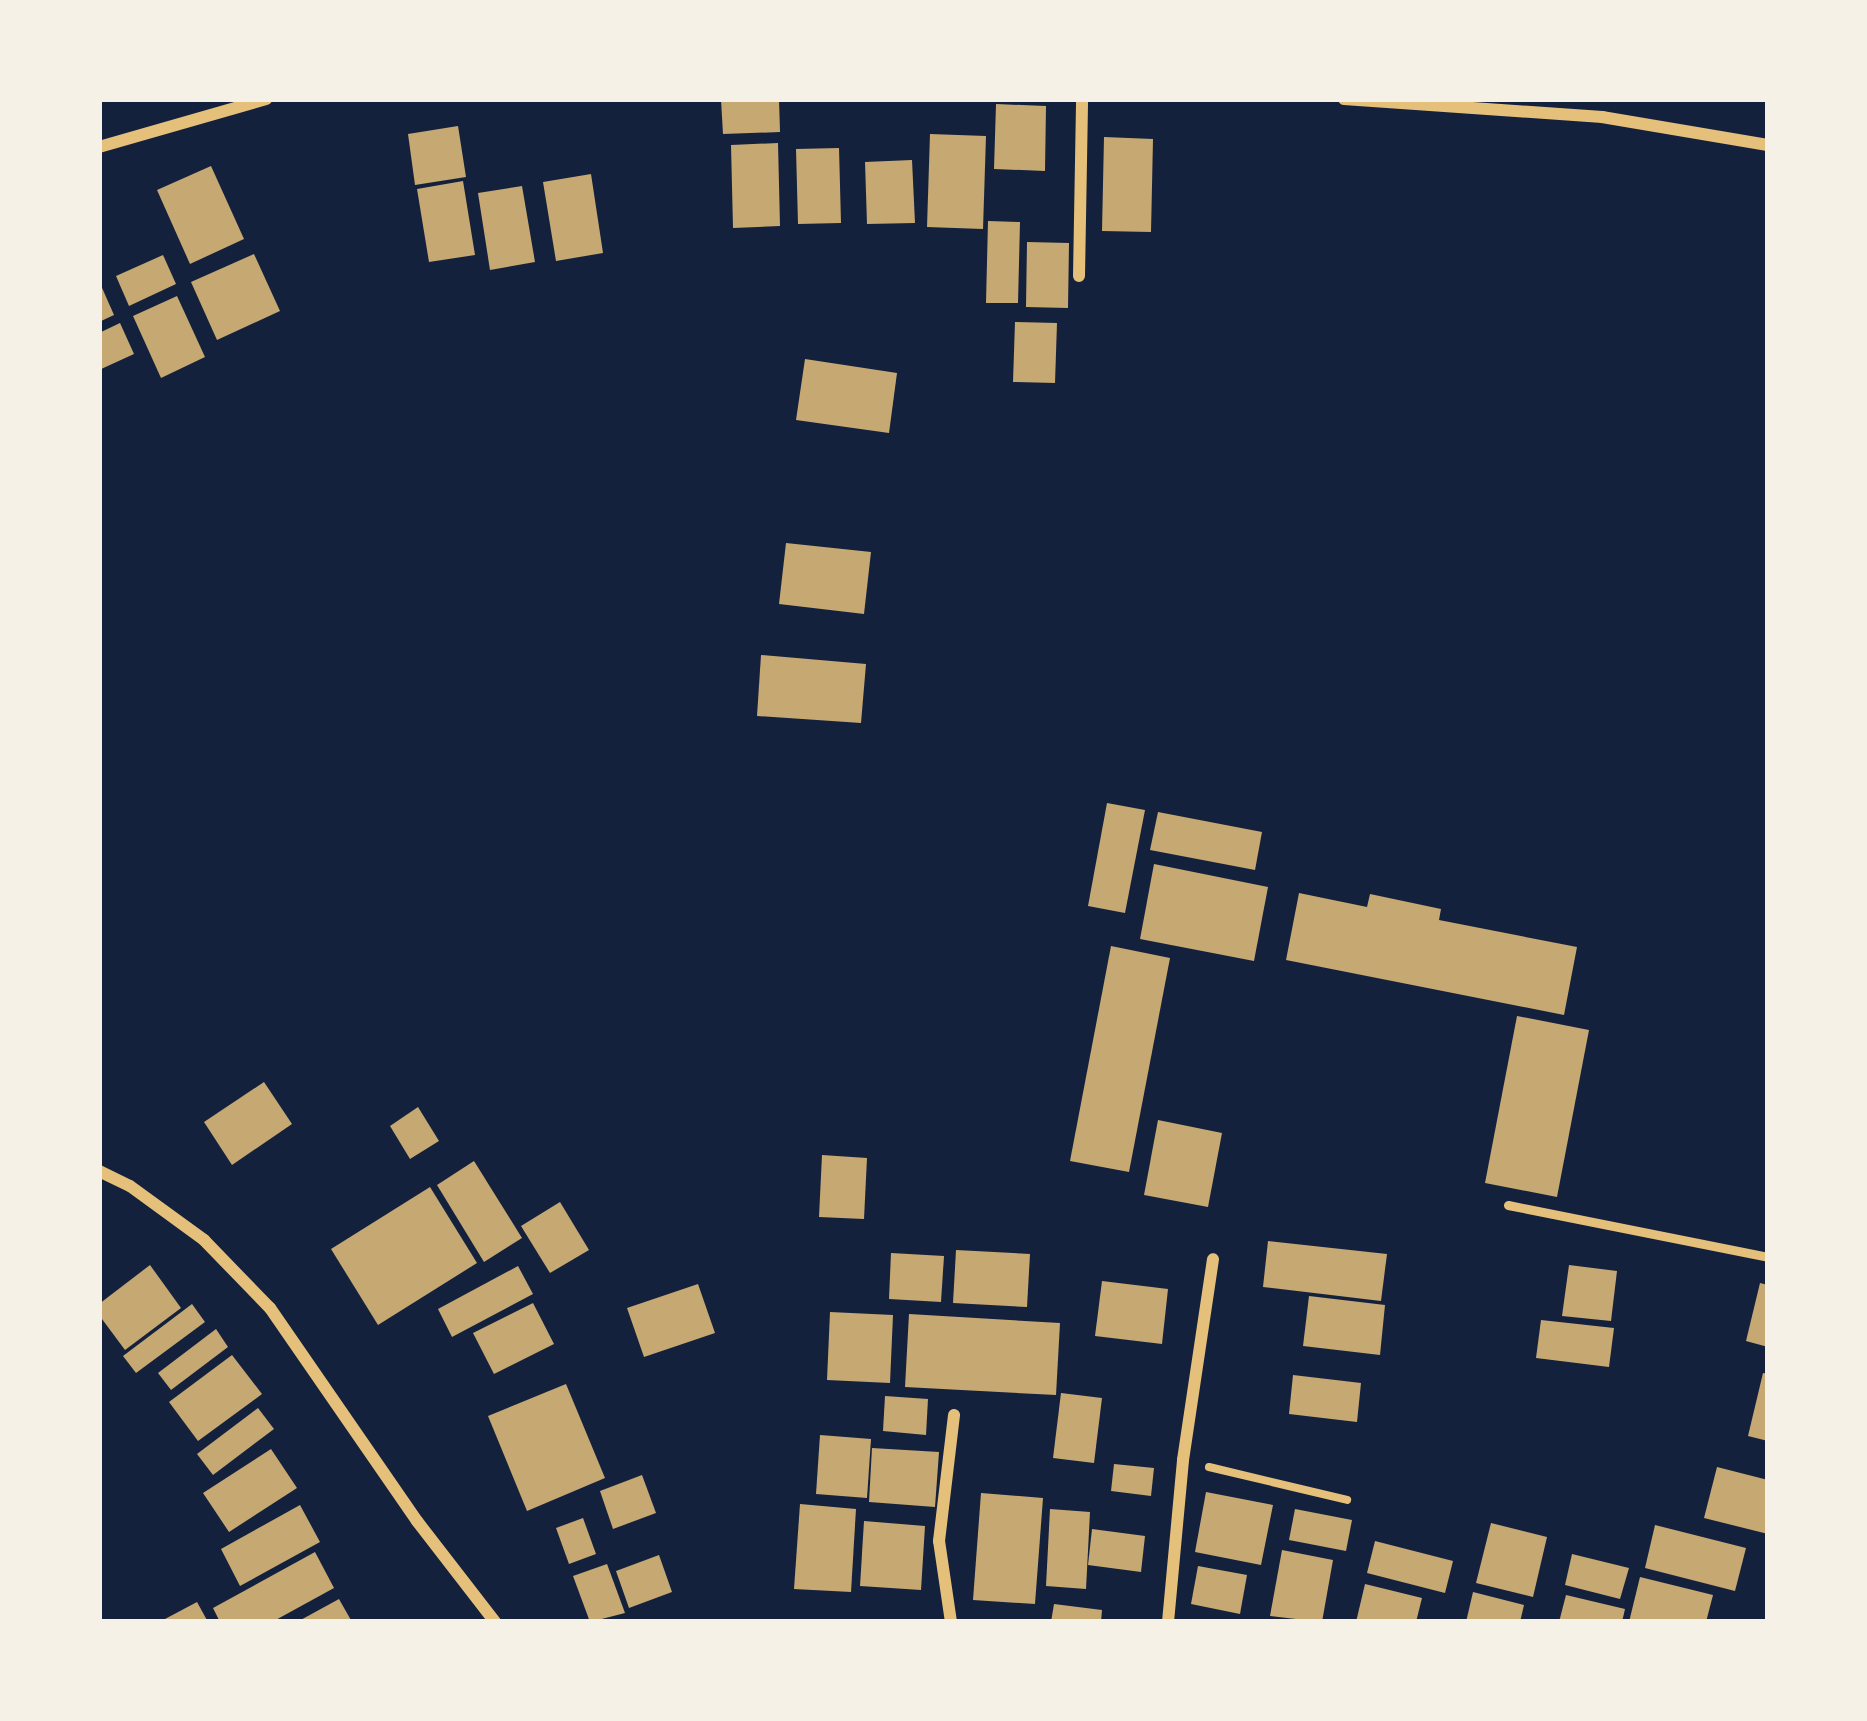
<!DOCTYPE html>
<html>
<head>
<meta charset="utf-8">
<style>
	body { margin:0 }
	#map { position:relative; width:1867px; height:1721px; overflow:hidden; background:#14213d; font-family:"Roboto Serif",serif }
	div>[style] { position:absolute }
	.building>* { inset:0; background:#c6a872 }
	.path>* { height:8px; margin:-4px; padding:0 4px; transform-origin:4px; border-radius:4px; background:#e5c07b }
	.service>* { height:9px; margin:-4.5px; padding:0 4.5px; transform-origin:4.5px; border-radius:4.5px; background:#e5c07b }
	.minor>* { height:12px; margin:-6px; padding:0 6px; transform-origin:6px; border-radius:6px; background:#e5c07b }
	span { translate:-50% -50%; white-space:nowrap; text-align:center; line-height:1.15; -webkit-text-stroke:9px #f6f1e7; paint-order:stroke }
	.frame { position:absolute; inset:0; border:102px solid #f6f1e7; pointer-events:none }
</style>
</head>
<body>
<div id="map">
	<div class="building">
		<i style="clip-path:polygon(779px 99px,780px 132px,723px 134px,721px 100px)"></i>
		<i style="clip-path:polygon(996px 104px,1046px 106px,1045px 171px,994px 169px)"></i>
		<i style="clip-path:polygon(458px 126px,466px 177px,415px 185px,408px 134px)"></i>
		<i style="clip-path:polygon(930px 134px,986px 136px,983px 229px,927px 227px)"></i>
		<i style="clip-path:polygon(1104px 137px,1153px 139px,1151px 232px,1102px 231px)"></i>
		<i style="clip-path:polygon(778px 143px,780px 226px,733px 228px,731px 145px)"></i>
		<i style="clip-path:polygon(839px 148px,841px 223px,798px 224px,796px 149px)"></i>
		<i style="clip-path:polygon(912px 160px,915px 223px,867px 224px,865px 162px)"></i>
		<i style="clip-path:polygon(211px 166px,244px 239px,190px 264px,157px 190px)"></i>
		<i style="clip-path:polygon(591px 174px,603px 253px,556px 261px,543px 182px)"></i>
		<i style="clip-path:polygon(463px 181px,475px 255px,429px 262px,417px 189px)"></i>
		<i style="clip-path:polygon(522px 186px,535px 262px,490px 270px,478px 193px)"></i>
		<i style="clip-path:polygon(988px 221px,1020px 222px,1018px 303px,986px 303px)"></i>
		<i style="clip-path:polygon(1027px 242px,1069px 243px,1068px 308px,1026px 307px)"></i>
		<i style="clip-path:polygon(254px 254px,280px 311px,217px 340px,191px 282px)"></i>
		<i style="clip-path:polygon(163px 255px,176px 284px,129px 306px,116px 276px)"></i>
		<i style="clip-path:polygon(99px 281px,114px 315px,99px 322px)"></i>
		<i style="clip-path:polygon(177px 296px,205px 357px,161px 378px,133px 316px)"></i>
		<i style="clip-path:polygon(1015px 322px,1057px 323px,1055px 383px,1013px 382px)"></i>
		<i style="clip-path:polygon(120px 323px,134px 354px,99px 370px,99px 333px)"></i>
		<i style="clip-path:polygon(805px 359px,897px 373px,889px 433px,796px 420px)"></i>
		<i style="clip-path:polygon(786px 543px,871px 552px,864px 614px,779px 604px)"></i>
		<i style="clip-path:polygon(761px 655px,866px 664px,861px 723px,757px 716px)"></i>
		<i style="clip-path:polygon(1107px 803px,1145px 810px,1125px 913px,1088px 906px)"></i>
		<i style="clip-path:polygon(1158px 812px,1262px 832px,1255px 870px,1150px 850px)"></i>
		<i style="clip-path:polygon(1154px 864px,1268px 887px,1254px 961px,1140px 939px)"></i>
		<i style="clip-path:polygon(1299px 893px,1367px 907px,1370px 894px,1441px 909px,1439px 920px,1577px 947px,1564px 1015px,1286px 960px)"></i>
		<i style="clip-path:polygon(1111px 946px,1170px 958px,1129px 1172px,1070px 1161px)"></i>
		<i style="clip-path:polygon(1517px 1016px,1589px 1030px,1557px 1197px,1485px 1183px)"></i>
		<i style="clip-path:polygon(264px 1082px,292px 1124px,232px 1165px,204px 1122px)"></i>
		<i style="clip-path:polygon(418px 1107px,439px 1141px,410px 1159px,390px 1126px)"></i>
		<i style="clip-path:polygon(1158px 1120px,1222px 1133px,1208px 1207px,1144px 1195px)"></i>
		<i style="clip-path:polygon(822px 1155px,867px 1158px,864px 1219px,819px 1217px)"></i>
		<i style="clip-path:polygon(474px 1161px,522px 1238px,484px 1262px,437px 1185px)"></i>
		<i style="clip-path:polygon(430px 1187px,477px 1263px,378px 1325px,331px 1249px)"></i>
		<i style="clip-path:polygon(560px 1202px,589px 1250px,550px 1273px,521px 1226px)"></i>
		<i style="clip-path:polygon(1268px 1241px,1387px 1254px,1381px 1301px,1263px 1287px)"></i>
		<i style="clip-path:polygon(956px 1250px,1030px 1254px,1027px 1307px,953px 1303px)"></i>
		<i style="clip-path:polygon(891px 1253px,944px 1256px,941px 1302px,889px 1299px)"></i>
		<i style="clip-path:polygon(150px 1265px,181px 1308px,125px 1350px,99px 1315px,99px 1304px)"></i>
		<i style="clip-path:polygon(1569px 1265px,1617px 1271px,1611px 1321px,1562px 1316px)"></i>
		<i style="clip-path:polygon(518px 1266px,533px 1294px,452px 1337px,438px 1309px)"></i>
		<i style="clip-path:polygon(1102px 1281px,1168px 1289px,1162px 1344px,1095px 1336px)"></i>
		<i style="clip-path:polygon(1760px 1283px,1768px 1285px,1768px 1347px,1746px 1341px)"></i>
		<i style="clip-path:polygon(698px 1284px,715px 1333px,644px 1357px,627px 1308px)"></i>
		<i style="clip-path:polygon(1309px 1296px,1385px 1305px,1380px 1355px,1303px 1346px)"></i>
		<i style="clip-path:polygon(533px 1303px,554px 1344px,494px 1374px,473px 1333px)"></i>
		<i style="clip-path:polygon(192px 1304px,205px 1322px,136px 1373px,123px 1356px)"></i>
		<i style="clip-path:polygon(830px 1312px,893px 1315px,890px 1383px,827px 1380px)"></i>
		<i style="clip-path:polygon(909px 1314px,1060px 1323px,1056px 1395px,905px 1387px)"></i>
		<i style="clip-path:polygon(1541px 1320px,1614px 1328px,1609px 1367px,1536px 1358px)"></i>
		<i style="clip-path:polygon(216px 1329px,228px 1347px,171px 1390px,158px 1373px)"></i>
		<i style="clip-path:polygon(232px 1355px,262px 1394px,198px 1441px,169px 1402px)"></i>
		<i style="clip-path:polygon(1763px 1373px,1768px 1374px,1768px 1441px,1748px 1436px)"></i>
		<i style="clip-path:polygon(1293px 1375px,1361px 1383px,1357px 1422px,1289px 1414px)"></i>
		<i style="clip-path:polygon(566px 1384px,605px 1478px,527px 1511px,488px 1416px)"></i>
		<i style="clip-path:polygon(1061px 1393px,1102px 1398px,1094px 1463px,1053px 1458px)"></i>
		<i style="clip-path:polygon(885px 1396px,928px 1399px,926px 1435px,883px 1431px)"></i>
		<i style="clip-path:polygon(258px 1408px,274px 1429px,213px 1475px,197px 1454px)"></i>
		<i style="clip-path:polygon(820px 1435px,871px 1439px,867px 1498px,816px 1494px)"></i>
		<i style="clip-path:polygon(872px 1448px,939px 1452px,935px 1507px,869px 1502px)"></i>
		<i style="clip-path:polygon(271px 1449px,297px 1488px,229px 1532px,203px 1493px)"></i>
		<i style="clip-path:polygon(1114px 1464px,1154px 1468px,1151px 1496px,1111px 1491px)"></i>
		<i style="clip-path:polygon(1717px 1467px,1768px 1480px,1768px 1534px,1704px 1518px)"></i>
		<i style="clip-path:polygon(642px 1475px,656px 1513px,613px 1529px,600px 1491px)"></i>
		<i style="clip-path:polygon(1206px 1492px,1273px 1505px,1261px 1565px,1195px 1552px)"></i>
		<i style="clip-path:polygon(981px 1493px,1043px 1498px,1035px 1604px,973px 1600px)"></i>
		<i style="clip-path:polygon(800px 1504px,856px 1509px,851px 1592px,794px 1589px)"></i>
		<i style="clip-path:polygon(300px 1505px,320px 1542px,240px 1586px,221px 1549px)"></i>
		<i style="clip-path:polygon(1050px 1509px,1090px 1512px,1086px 1589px,1046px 1586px)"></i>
		<i style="clip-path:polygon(1295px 1509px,1352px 1520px,1346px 1551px,1289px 1540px)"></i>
		<i style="clip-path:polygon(583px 1518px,596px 1554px,569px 1564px,556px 1528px)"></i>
		<i style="clip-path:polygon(864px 1521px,925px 1526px,921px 1590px,860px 1586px)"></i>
		<i style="clip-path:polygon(1491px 1523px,1547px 1537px,1533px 1597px,1476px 1583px)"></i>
		<i style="clip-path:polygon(1655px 1525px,1746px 1548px,1735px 1591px,1645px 1568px)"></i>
		<i style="clip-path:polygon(1092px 1529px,1145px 1536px,1141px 1572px,1088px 1565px)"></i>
		<i style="clip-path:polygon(1375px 1541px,1453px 1561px,1445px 1593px,1367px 1573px)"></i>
		<i style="clip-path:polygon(1282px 1550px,1333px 1560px,1322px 1622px,1270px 1616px)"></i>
		<i style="clip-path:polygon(315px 1552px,334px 1588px,272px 1622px,220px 1622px,213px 1608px)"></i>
		<i style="clip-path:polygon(1572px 1554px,1629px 1568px,1620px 1599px,1565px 1585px)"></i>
		<i style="clip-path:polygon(659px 1555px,672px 1592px,629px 1608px,616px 1571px)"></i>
		<i style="clip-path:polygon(607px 1564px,625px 1613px,590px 1622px,573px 1576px)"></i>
		<i style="clip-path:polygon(1198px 1566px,1247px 1575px,1240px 1614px,1191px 1604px)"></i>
		<i style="clip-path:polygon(1640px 1577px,1713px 1595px,1706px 1622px,1629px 1622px)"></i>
		<i style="clip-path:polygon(1365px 1584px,1422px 1598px,1416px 1622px,1356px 1622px)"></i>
		<i style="clip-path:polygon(1473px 1592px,1524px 1605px,1520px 1622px,1466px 1622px)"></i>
		<i style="clip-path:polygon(1566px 1595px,1625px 1609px,1622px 1622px,1559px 1622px)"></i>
		<i style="clip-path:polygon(339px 1599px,352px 1622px,297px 1622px)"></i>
		<i style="clip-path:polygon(197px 1602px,208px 1622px,167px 1622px,165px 1619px)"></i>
		<i style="clip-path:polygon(1054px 1604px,1102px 1610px,1101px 1622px,1051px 1622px)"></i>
	</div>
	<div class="path">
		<i style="left:1209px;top:1467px;width:142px;rotate:13.4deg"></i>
	</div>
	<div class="service">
		<i style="left:1508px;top:1205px;width:265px;rotate:11.3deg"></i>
	</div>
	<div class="minor">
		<i style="left:1344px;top:99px;width:259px;rotate:4deg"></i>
		<i style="left:1602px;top:117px;width:168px;rotate:9.6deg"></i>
		<i style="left:99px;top:147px;width:174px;rotate:-16deg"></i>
		<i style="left:1079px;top:276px;width:177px;rotate:-89deg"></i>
		<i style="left:99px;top:1171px;width:34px;rotate:26deg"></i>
		<i style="left:130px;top:1186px;width:92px;rotate:36.1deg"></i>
		<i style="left:204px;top:1240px;width:95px;rotate:45.9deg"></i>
		<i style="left:270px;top:1308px;width:259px;rotate:55.4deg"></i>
		<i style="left:417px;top:1521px;width:128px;rotate:52.3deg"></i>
		<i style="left:951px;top:1622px;width:82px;rotate:-98.4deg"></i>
		<i style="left:939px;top:1541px;width:127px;rotate:-83.2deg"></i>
		<i style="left:1168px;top:1622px;width:163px;rotate:-84.7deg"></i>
		<i style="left:1183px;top:1460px;width:203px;rotate:-81.5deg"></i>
	</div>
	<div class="frame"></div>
</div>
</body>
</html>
